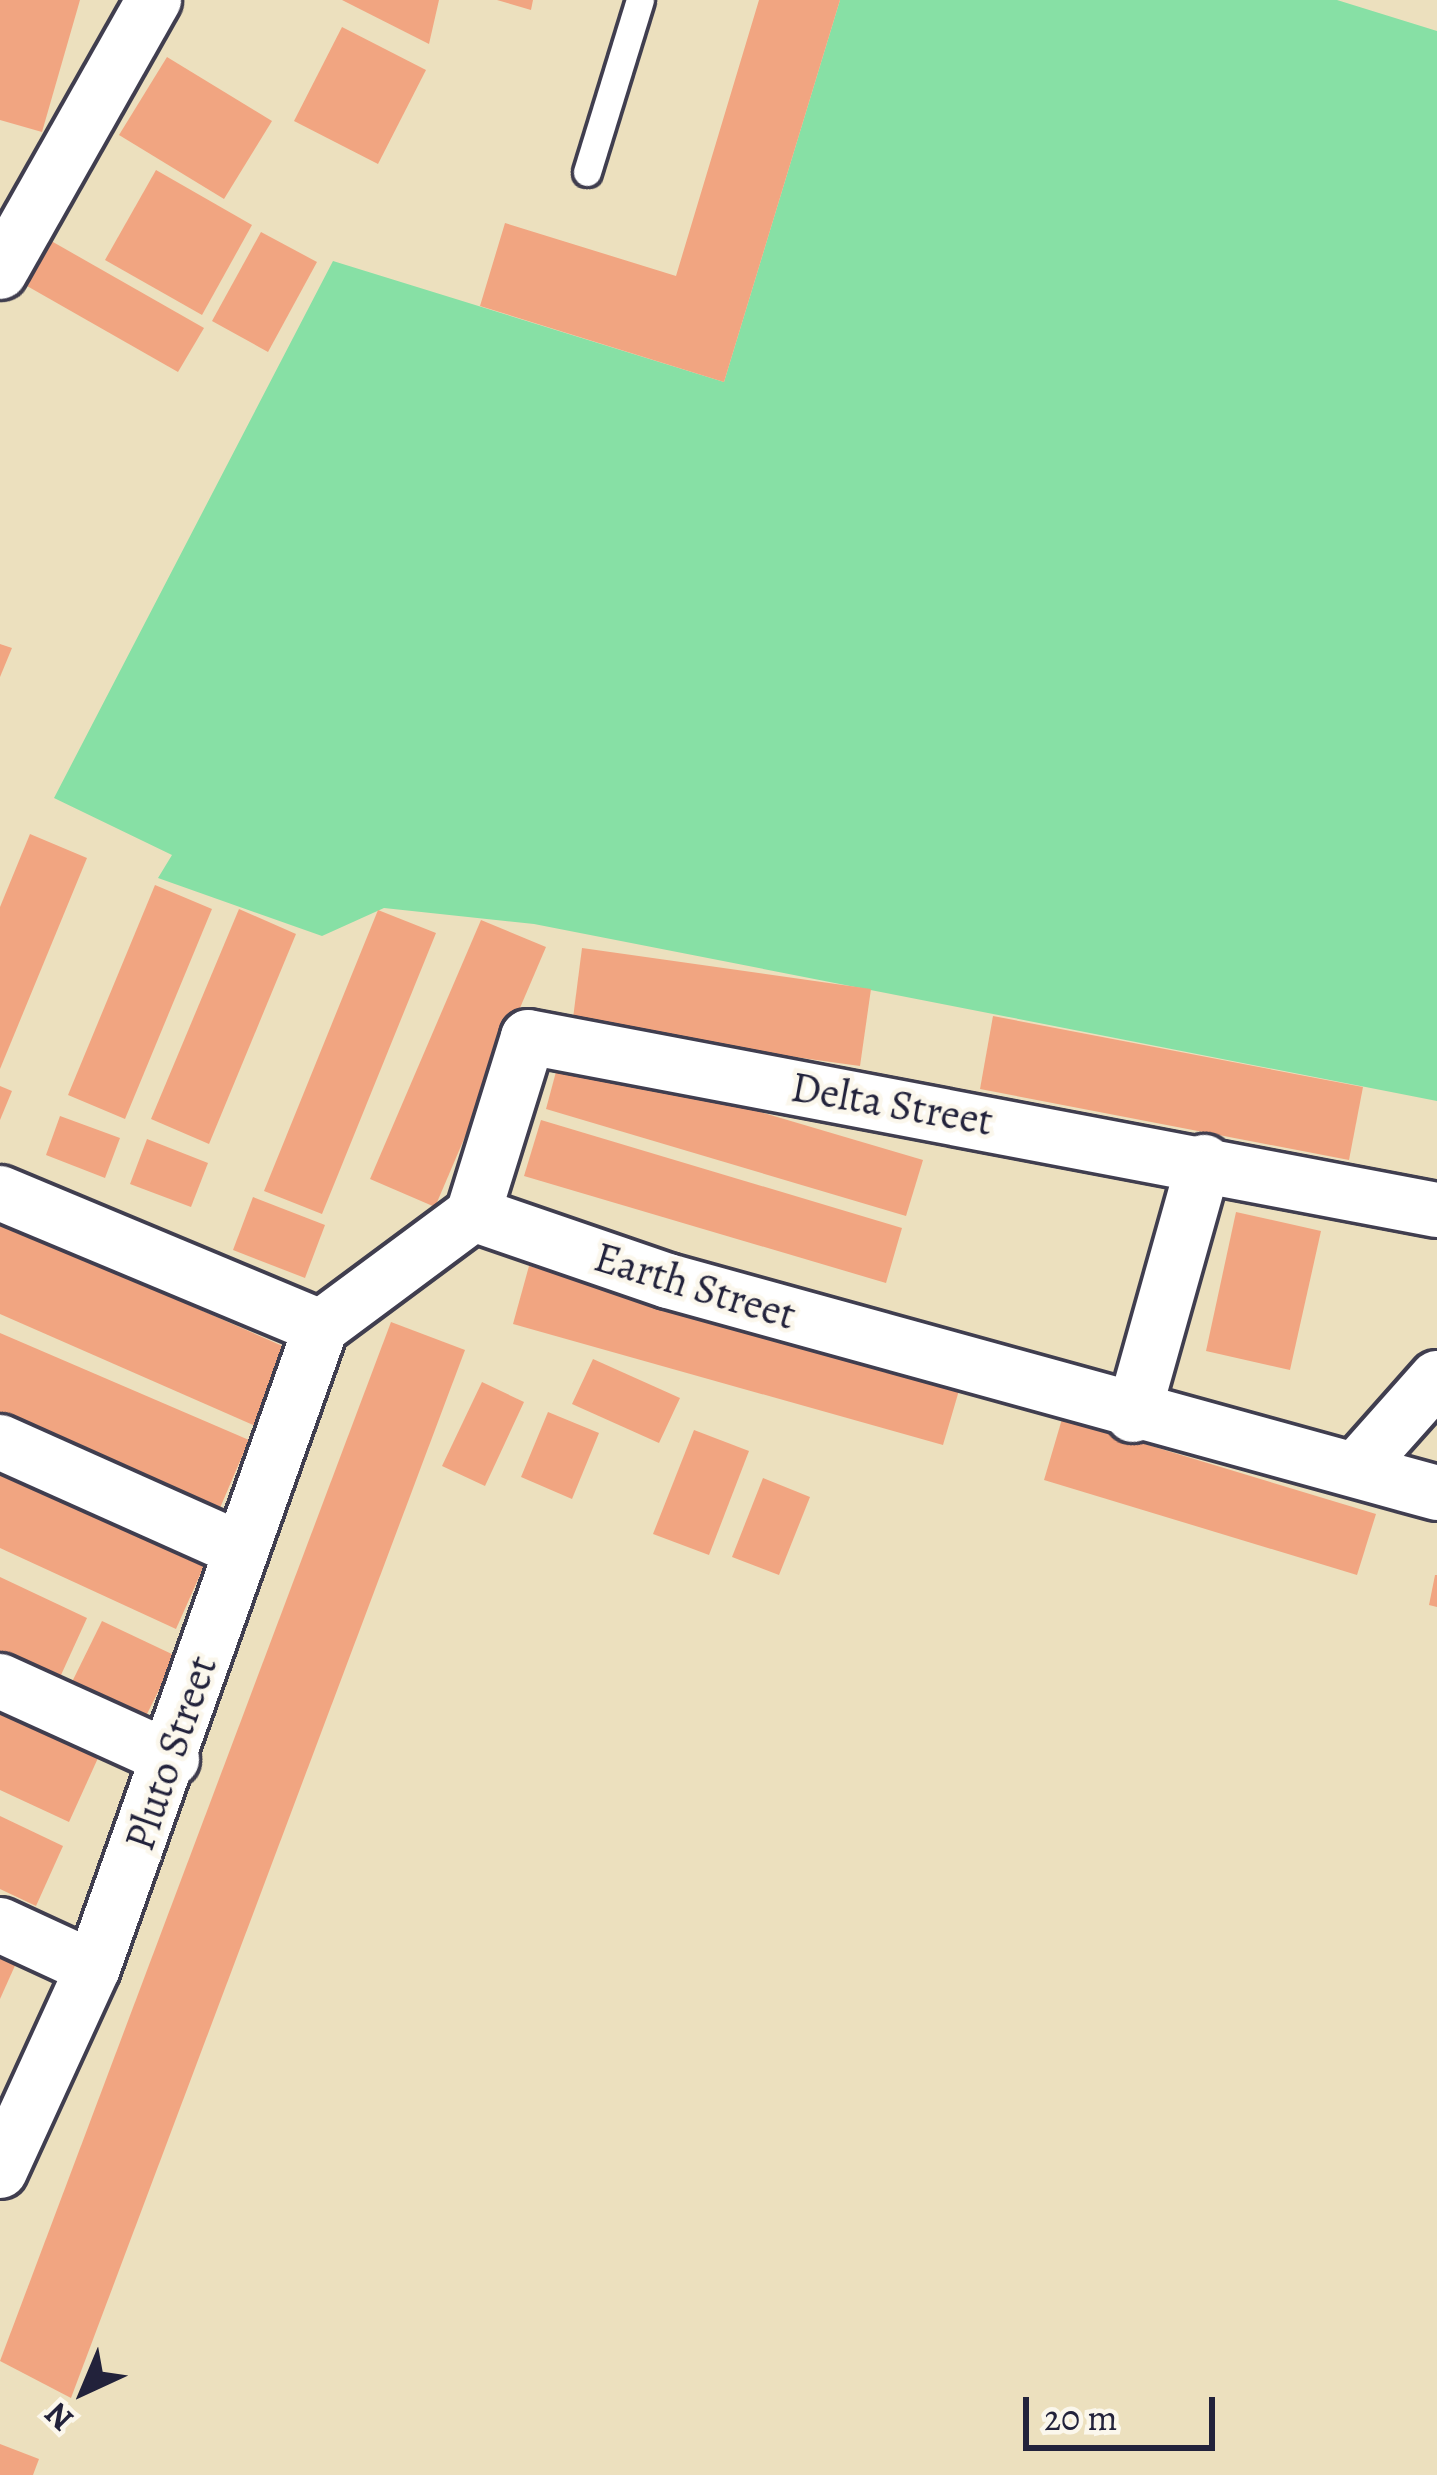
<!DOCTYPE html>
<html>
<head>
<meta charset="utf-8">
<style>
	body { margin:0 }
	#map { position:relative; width:1437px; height:2475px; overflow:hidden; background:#ece0be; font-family:Alegreya,serif }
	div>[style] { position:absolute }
	.green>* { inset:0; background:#87e0a5 }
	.building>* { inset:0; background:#f1a581 }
	.roads { filter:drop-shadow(3px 0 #403e4f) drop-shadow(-3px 0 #403e4f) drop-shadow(0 3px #403e4f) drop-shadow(0 -3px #403e4f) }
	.lane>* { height:27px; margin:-13.5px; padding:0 13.5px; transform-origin:13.5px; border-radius:13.5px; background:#fff }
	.street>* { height:54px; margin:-27px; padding:0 27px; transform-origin:27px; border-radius:27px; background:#fff }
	span { translate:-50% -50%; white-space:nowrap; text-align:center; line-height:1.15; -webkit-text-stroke:9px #fbf7ec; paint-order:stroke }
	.street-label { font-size:42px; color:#22223b }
	.north { position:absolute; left:24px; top:2331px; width:120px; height:120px; -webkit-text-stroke:9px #fbf7ec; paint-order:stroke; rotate:224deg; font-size:33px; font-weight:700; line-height:48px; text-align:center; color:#22223b }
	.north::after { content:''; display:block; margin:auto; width:42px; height:54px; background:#22223b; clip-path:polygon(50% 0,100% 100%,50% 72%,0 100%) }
	.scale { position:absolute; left:1023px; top:2397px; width:192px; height:54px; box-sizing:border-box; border:6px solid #22223b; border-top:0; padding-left:15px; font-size:36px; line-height:42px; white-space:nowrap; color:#22223b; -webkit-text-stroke:9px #fbf7ec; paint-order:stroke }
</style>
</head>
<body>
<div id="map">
	<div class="green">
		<i style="clip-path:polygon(840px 0,1337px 0,1437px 31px,1437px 1101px,534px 924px,384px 908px,322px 936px,158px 878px,172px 855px,54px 798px,333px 261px,724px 382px)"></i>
	</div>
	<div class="building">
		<i style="clip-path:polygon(0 0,80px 0,42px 132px,0 120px)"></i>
		<i style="clip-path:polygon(342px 0,439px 0,429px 44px)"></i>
		<i style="clip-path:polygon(497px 0,533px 0,531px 10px)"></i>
		<i style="clip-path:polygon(759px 0,840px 0,724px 382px,480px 306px,505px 223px,676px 276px)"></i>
		<i style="clip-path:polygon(342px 27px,426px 70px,378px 164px,294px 121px)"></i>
		<i style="clip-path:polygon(167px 57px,272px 121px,224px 199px,119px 135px)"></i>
		<i style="clip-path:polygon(156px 170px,252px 225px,202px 315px,105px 260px)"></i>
		<i style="clip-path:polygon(261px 232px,317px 262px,268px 352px,212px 321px)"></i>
		<i style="clip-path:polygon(46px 238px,204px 328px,178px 372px,20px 282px)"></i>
		<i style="clip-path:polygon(0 644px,12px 648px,0 677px)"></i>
		<i style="clip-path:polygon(30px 834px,87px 858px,0 1069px,0 907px)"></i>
		<i style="clip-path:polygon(155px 885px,212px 909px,125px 1119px,68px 1095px)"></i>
		<i style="clip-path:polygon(239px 909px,296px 934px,209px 1144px,151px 1119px)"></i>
		<i style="clip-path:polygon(378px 910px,436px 933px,322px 1214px,264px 1191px)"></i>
		<i style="clip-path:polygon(481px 920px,546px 947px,435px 1207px,370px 1179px)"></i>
		<i style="clip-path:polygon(582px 948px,871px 989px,860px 1066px,572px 1026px)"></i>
		<i style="clip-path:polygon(993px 1016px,1363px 1087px,1349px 1160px,980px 1089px)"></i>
		<i style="clip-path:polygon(561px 1053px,923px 1160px,906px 1216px,546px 1109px)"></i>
		<i style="clip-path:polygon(0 1086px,12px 1091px,0 1120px)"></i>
		<i style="clip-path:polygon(60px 1116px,120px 1138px,105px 1178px,46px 1155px)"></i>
		<i style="clip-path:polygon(541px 1120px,902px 1228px,886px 1283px,524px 1176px)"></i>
		<i style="clip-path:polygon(147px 1139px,208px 1163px,191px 1207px,130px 1184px)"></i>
		<i style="clip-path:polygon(253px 1197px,325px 1225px,305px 1278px,233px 1250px)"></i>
		<i style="clip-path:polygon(1236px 1212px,1321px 1231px,1290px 1370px,1206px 1351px)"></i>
		<i style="clip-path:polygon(0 1222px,294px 1351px,260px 1428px,0 1314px)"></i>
		<i style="clip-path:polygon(529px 1266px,960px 1387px,943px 1445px,513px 1324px)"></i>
		<i style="clip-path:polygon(391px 1322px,465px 1350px,71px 2398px,0 2361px)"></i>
		<i style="clip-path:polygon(0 1333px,249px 1440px,214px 1522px,0 1429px)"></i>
		<i style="clip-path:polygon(593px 1359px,680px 1398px,659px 1443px,572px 1404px)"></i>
		<i style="clip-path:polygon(482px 1382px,524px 1402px,485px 1486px,442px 1466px)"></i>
		<i style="clip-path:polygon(548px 1412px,599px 1433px,572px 1499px,521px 1477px)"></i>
		<i style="clip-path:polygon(1062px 1419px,1376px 1514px,1357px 1575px,1044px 1480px)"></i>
		<i style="clip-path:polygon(694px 1430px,749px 1451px,709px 1555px,653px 1534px)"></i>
		<i style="clip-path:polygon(0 1472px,204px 1566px,176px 1629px,0 1548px)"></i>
		<i style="clip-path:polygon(763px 1478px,810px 1497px,779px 1575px,732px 1557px)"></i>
		<i style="clip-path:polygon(1435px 1575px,1437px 1575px,1437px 1607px,1429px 1605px)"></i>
		<i style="clip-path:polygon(0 1577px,87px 1618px,56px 1686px,0 1659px)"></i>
		<i style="clip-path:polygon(102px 1621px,176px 1656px,144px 1720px,71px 1684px)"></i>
		<i style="clip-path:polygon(0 1713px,98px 1758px,69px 1822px,0 1790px)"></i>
		<i style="clip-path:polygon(0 1816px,63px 1846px,36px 1906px,0 1889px)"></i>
		<i style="clip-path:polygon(0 1939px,22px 1950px,0 1999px)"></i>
		<i style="clip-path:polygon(0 2444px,39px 2459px,33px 2475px,0 2475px)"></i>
	</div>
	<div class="roads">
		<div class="lane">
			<i style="left:587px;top:172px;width:180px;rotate:-72.9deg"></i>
		</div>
		<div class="street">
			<i style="left:0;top:272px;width:313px;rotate:-60.5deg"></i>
			<i style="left:0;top:1193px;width:348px;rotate:22.7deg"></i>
			<i style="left:473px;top:1214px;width:185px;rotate:-72.7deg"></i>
			<i style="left:528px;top:1037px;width:925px;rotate:10.78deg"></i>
			<i style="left:321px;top:1327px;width:189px;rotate:-36.6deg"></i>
			<i style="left:473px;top:1214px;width:206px;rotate:19deg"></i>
			<i style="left:668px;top:1281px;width:798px;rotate:15.41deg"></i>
			<i style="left:1133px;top:1415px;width:263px;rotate:-74.3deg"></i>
			<i style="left:0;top:1442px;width:262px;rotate:24.1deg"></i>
			<i style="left:1358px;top:1467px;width:119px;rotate:-48.4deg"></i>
			<i style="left:0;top:1681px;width:189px;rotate:24.4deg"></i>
			<i style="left:0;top:1925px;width:102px;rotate:24.8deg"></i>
			<i style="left:0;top:2171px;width:223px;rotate:-65.4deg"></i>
			<i style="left:93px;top:1968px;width:680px;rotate:-70.42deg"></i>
		</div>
	</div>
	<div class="street-label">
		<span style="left:892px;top:1104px;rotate:10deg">Delta Street</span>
		<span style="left:695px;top:1286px;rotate:17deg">Earth Street</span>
		<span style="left:171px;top:1753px;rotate:-71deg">Pluto Street</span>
	</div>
	<div class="north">N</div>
	<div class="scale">20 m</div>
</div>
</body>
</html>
